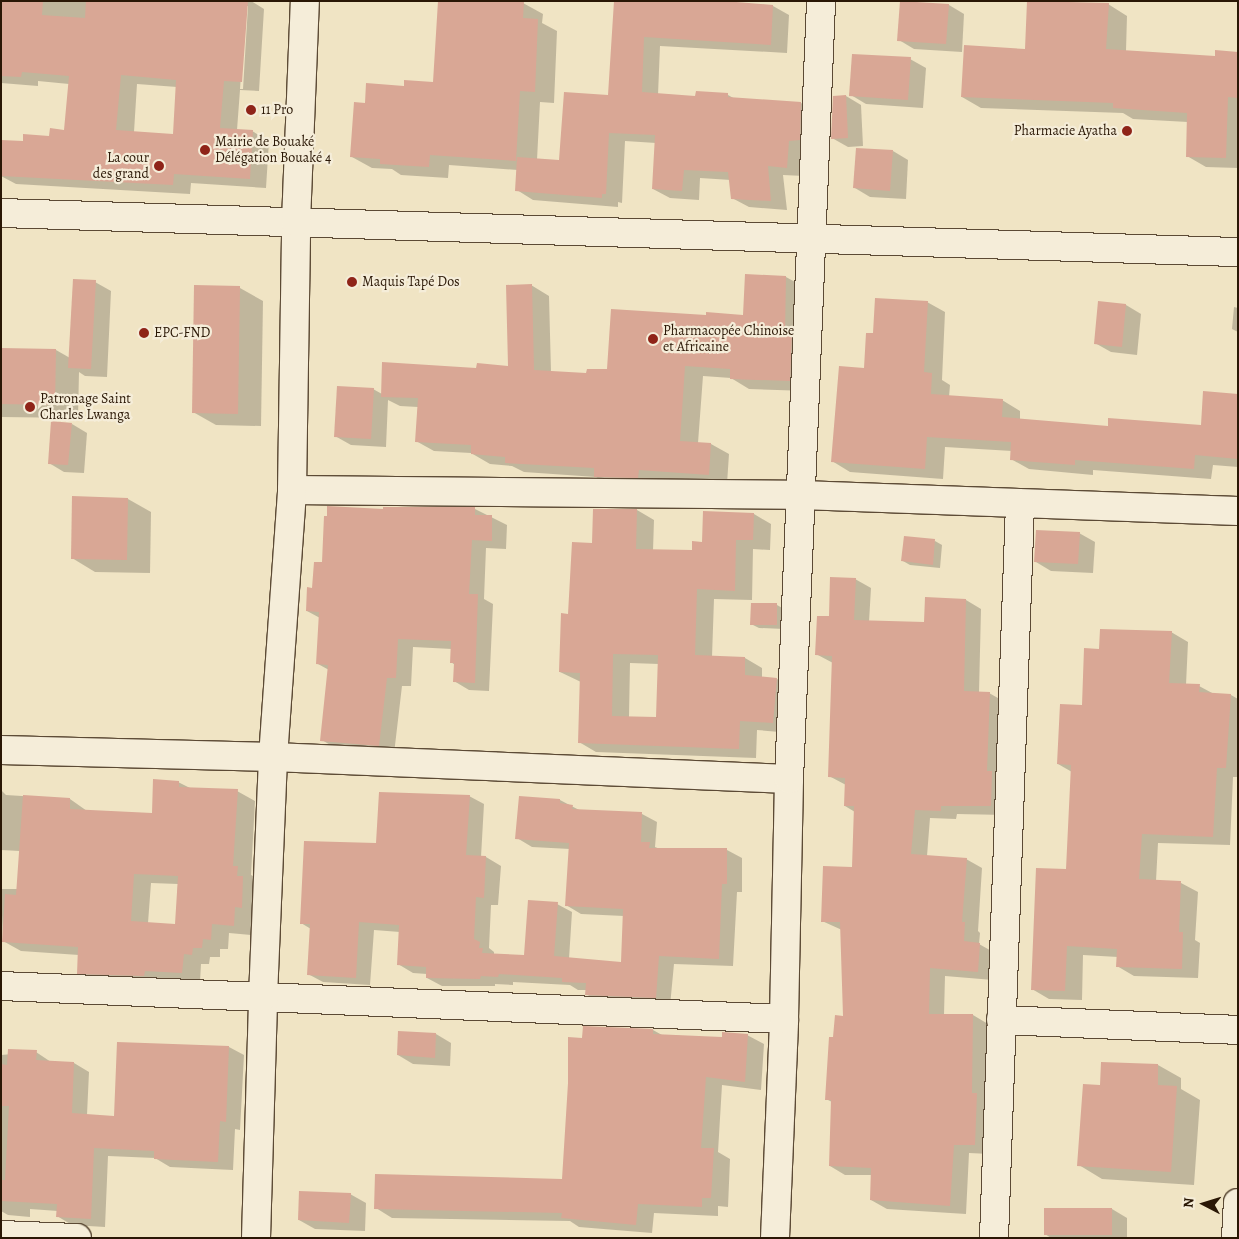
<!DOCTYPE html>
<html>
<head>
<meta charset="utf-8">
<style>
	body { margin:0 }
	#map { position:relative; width:1239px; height:1239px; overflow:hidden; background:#f0e4c4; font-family:Alegreya,serif }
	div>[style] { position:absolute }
	.shadow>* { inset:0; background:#0003 }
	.building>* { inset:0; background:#d9a795 }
	.roads { filter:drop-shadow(1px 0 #5c4a35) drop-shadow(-1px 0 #5c4a35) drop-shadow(0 1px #5c4a35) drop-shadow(0 -1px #5c4a35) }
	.minor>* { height:28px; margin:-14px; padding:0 14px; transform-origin:14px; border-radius:14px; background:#f5edd9 }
	.dots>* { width:14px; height:14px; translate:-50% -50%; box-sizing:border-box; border:2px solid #f5edd9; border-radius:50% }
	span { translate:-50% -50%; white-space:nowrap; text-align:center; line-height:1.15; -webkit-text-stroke:4.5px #f5edd9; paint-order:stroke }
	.poi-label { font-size:14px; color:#2a1705 }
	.left { translate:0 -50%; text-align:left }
	.right { translate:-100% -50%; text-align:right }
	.frame { position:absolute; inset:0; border:2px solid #2a1705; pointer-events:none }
	.north { position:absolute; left:1179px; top:1179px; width:50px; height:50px; -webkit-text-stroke:4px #f5edd9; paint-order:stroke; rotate:275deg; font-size:14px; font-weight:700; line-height:20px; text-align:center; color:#2a1705 }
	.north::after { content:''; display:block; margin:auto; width:18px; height:22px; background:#2a1705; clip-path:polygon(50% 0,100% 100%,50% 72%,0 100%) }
</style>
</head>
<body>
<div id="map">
	<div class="shadow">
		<i style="clip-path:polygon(evenodd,1px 1px,251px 1px,264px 9px,259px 91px,240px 90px,237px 130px,252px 131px,269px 141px,266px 188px,191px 183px,190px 194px,16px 184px,1px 176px,24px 142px,51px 138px,65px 131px,69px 84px,38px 81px,38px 86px,1px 83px,1px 1px,246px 6px,248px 6px,243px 89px,240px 89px,246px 6px,1px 1px,137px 84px,177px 87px,174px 135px,134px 132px,137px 84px)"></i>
		<i style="clip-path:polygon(615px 1px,773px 6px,789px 15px,787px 53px,660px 46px,658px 95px,696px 97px,697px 93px,728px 95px,735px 99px,801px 103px,817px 113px,804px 176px,783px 175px,787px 210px,749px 207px,732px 198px,731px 180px,700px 178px,699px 200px,670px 198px,653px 189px,656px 143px,625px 141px,622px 203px,618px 202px,618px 207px,533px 200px,517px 190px,518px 170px,449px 165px,448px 178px,401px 175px,392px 169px,372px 168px,352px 157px,366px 104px,406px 87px,434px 84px,523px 3px,543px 14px,542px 23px,557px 31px,554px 103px,540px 102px,537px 160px,560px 162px,609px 97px)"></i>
		<i style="clip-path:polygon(1028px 1px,1108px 4px,1127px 16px,1126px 51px,1216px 57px,1238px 54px,1238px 168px,1206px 167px,1187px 156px,1188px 122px,1133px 119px,1123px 113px,981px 108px,962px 97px,1026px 50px)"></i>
		<i style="clip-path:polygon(949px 5px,964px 14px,962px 52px,914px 49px,899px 40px)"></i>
		<i style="clip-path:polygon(910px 59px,926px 68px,923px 108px,866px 104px,851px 95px)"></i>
		<i style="clip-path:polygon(846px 96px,861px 105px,863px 146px,848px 147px,832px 138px)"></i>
		<i style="clip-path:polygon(893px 151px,908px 160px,906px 199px,870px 197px,855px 188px)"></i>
		<i style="clip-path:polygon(746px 276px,786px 277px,804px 287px,807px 391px,749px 389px,731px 378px,703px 376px,698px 443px,711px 444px,729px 454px,727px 484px,656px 480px,656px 487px,613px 487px,596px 477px,524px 472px,512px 466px,490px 464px,471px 453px,434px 451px,416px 441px,418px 407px,400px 406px,388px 400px,386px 447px,351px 445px,335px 436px,373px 389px,382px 394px,478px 369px,509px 367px,531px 285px,549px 296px,551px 372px,588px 375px,608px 371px,707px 317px,745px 316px)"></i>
		<i style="clip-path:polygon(95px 282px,111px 291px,107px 377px,85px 376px,79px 372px,78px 418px,1px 417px,1px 349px,56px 350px,70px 358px)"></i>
		<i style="clip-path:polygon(240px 288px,263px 301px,261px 426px,216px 425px,193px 412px)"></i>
		<i style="clip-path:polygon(927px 302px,945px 312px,942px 380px,950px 385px,949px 397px,1002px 400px,1020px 411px,1020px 420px,1109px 427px,1202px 427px,1238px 395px,1238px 467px,1213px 465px,1211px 479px,1093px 470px,1093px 475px,1029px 469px,1011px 459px,1012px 451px,945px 447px,943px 479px,850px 472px,832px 461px,865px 369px,874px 335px)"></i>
		<i style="clip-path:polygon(1099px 303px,1126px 305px,1141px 314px,1137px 355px,1111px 352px,1095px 343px)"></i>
		<i style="clip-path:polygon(1234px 307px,1238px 308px,1238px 332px,1232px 329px)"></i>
		<i style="clip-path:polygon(72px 424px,87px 433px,84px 473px,64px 472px,49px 463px)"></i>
		<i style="clip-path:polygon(128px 499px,151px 512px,150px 573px,95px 572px,72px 558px)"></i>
		<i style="clip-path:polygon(475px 509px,507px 525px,506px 549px,486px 548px,484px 599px,493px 604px,489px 691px,469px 690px,454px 681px,455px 665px,451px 662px,452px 649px,413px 647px,411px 686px,402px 686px,394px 754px,337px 749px,322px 740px,329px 670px,318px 664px,320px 618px,307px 611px,323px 564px,384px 510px)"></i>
		<i style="clip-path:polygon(evenodd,637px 510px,654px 520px,653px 551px,693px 552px,703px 543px,704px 512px,754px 514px,771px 524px,770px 550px,753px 549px,752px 600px,714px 599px,712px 657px,745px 658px,762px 668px,762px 678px,777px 679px,794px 689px,791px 733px,757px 730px,756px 758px,596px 752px,579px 742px,581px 682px,560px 672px,569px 615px,593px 544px,637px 510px,630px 663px,659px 664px,657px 718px,629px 717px,630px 663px)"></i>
		<i style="clip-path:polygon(1079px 533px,1095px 542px,1093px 573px,1051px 571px,1036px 562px)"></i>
		<i style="clip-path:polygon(935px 541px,942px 545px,940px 568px,910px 565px,903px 561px)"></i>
		<i style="clip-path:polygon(855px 579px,871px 588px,869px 622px,925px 623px,966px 600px,981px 609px,979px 693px,989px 693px,1005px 702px,1006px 815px,957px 814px,956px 819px,930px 818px,927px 856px,966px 859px,982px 868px,978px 931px,980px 933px,979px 944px,995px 953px,993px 980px,945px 976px,944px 1015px,973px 1015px,988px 1024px,990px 1154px,969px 1153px,966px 1214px,887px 1209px,871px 1200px,872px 1175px,845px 1175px,830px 1166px,832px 1102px,826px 1099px,845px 1017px,842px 930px,822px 921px,853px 868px,855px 812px,845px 806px,846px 785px,829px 776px,833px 663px,816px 654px,830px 618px)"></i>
		<i style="clip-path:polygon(777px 605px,784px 609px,784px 629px,759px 628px,751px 624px)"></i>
		<i style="clip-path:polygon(1171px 632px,1188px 642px,1186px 685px,1199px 686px,1214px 694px,1231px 695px,1238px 699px,1238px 777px,1233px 777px,1230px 845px,1158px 843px,1156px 881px,1181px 883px,1198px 892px,1195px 940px,1200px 943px,1198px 978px,1134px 976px,1117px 966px,1118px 957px,1083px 955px,1082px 1000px,1049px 999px,1032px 989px,1067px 870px,1072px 772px,1058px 764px,1083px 707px,1100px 651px)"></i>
		<i style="clip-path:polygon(evenodd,178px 782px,190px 788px,237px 791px,255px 801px,251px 875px,255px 877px,259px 917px,252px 916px,251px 935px,229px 933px,228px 949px,220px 949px,220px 957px,210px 957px,209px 964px,201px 964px,200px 982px,95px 983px,78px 973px,79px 955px,21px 951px,3px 941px,1px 889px,18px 889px,20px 851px,1px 850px,1px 790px,6px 795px,70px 799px,87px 811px,153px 814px,178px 782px,151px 883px,178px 884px,176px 925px,148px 923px,151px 883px)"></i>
		<i style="clip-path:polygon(469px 796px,484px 804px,481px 857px,486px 857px,501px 866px,498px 905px,491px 905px,489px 948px,494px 952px,494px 955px,525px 956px,557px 904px,572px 912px,569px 959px,622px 963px,624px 916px,581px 914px,566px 905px,570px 849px,532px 847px,517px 838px,560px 800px,581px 811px,642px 814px,657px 822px,655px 847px,660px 849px,727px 850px,742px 858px,742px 892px,737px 892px,733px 966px,674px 964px,670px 1006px,601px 1003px,586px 994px,586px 990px,578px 990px,570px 985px,513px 982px,513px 985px,495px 984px,495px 986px,442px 986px,427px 978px,427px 974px,413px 973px,398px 964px,400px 932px,374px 930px,370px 985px,323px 982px,308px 974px,311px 929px,301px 923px,377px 844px)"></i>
		<i style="clip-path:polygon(584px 1027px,653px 1030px,662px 1035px,723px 1038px,747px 1035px,764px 1044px,761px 1090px,722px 1085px,718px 1152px,730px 1159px,728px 1207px,718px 1206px,718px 1216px,654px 1213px,652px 1233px,579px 1227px,570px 1221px,392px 1218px,376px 1208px,563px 1180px)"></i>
		<i style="clip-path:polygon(436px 1034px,451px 1043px,450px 1066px,413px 1064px,398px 1055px)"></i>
		<i style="clip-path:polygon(229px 1047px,244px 1055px,240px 1130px,235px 1129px,233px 1170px,170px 1167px,155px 1158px,108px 1156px,105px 1227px,72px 1225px,57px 1216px,58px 1211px,30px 1209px,30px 1217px,8px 1215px,1px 1211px,1px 1055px,36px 1052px,51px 1062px,74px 1063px,89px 1072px,87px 1115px,115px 1117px)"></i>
		<i style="clip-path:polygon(1102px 1063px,1158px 1065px,1181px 1078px,1181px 1089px,1200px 1100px,1194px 1185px,1102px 1179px,1079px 1165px,1102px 1086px)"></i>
		<i style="clip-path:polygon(350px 1194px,366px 1203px,365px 1231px,315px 1229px,299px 1220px)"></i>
		<i style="clip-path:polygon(1112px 1209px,1127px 1218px,1127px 1238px,1051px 1238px,1045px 1234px)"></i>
	</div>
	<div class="building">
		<i style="clip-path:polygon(evenodd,1px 1px,43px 1px,42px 15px,85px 18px,86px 1px,248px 1px,242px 82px,224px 81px,220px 128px,253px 130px,250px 179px,174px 174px,173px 185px,1px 176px,1px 140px,23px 141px,23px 134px,49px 136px,50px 128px,64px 130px,69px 76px,22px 72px,21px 77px,1px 76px,1px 1px,121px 75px,176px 80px,173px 134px,116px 130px,121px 75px)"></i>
		<i style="clip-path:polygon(438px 1px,524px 1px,523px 18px,538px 19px,535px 92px,520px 91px,516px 161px,430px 155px,429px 167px,380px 164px,380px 159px,350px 157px,354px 102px,365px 103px,366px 83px,404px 86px,404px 80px,433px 82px)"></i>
		<i style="clip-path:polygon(614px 1px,724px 1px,773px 5px,771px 45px,644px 37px,642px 92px,695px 96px,696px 91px,728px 93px,728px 97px,801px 102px,800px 140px,789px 141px,787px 168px,768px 166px,771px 201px,731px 199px,728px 172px,684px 170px,682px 191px,652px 189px,655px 135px,609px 133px,606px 194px,602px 194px,602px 198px,515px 191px,517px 157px,559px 160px,564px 92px,608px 95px)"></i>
		<i style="clip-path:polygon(900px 1px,949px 4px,946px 44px,897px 41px)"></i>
		<i style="clip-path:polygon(1027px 1px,1109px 3px,1106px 49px,1215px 56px,1215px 50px,1238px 52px,1238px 98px,1228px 97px,1226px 158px,1186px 157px,1187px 113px,1113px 108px,1113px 103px,961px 97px,964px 45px,1025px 49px)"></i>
		<i style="clip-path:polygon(852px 54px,911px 57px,908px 100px,849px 96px)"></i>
		<i style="clip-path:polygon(846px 95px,848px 138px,831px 139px,833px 96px)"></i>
		<i style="clip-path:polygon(856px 148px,893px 150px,890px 191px,853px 188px)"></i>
		<i style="clip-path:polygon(745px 274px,786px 276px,785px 333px,792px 333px,790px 381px,730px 379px,730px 369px,685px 366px,680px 441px,711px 443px,709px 475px,639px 470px,638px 478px,594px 477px,594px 468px,505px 463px,505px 457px,471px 454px,471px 445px,415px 442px,418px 398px,381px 397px,382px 362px,476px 368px,477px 363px,508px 366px,506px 285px,532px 284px,534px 370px,586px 373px,587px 369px,607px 369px,611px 309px,706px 315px,706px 312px,743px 315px)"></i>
		<i style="clip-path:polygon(73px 279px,96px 280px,91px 369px,68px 368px)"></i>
		<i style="clip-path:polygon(194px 285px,240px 286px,238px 414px,192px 413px)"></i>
		<i style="clip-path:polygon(875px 298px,928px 301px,924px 372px,932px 373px,931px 394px,1003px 399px,1002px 417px,1108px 426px,1108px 418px,1201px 425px,1203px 391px,1238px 394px,1238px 459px,1195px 455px,1194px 469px,1075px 460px,1075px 465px,1010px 460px,1011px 442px,927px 437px,925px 469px,831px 462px,839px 366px,864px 368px,866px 333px,873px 333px)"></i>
		<i style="clip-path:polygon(1098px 301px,1126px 304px,1122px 347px,1094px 344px)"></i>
		<i style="clip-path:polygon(1px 348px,56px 349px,55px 405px,1px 404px)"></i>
		<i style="clip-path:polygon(337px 386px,374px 388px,371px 439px,334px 437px)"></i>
		<i style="clip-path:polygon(51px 421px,72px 423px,68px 465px,48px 464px)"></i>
		<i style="clip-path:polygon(72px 496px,128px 498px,127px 560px,71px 559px)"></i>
		<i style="clip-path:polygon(327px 506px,383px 509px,383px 507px,475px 507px,475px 515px,492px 515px,492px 541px,472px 540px,469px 594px,478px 594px,475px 683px,453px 682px,454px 663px,450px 663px,451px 641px,398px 639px,396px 678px,387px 678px,379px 746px,320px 741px,328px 665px,316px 664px,319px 612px,306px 611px,307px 587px,312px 588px,314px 562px,322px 562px,324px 516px,327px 516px)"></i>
		<i style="clip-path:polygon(evenodd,593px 509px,637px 509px,636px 549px,692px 550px,692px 541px,702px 542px,703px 511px,754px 513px,753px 540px,736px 540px,735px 591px,697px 589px,695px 655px,745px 657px,745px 675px,777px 678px,773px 723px,740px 721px,739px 749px,578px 743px,580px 673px,559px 672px,561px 613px,568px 614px,572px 542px,592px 543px,593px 509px,613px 654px,658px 655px,656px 717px,612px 716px,613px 654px)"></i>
		<i style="clip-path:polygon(1036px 530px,1080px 532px,1078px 564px,1034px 562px)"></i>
		<i style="clip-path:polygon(904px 536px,935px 539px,933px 565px,901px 561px)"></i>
		<i style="clip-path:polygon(830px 577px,856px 578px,854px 620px,924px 622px,925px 597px,966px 599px,964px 691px,990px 692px,987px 771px,992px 771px,991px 806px,941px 806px,941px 811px,915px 810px,911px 854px,967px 858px,962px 922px,965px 922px,964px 941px,980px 943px,978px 972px,930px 968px,929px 1014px,973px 1014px,972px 1093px,977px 1093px,975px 1145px,954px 1145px,950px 1206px,870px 1200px,871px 1168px,829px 1166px,831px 1100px,825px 1100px,829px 1037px,833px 1037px,835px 1015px,843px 1016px,840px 922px,821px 922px,823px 866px,852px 867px,854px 806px,844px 806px,845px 778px,828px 777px,832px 656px,815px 655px,817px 616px,829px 616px)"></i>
		<i style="clip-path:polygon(751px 603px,777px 603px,777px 625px,750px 625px)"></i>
		<i style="clip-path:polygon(1100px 629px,1172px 631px,1169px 683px,1200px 684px,1199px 692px,1231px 694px,1226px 768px,1217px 768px,1213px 837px,1142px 834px,1139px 879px,1181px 881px,1179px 932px,1183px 932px,1182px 969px,1116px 967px,1117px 949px,1067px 946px,1065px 991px,1031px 990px,1036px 868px,1066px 869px,1071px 765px,1057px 764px,1060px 704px,1082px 705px,1084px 648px,1099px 649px)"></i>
		<i style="clip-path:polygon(evenodd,153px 779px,179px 781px,179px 787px,238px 789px,233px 866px,238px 866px,237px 876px,243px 876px,242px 908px,235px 907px,234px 926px,212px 924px,211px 940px,203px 939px,202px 948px,193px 948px,192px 955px,184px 954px,182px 973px,145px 971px,144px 976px,77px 974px,78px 947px,2px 942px,5px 894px,16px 895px,23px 795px,70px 798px,70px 809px,152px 813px,153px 779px,134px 874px,178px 876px,175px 924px,131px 921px,134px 874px)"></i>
		<i style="clip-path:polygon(379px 792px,470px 795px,466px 855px,486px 856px,484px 898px,476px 897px,474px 939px,480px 942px,479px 948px,483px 948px,482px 953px,524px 955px,528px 900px,558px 902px,554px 956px,621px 962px,623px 909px,565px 906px,569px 843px,515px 839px,519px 796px,560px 799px,560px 803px,573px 805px,572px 809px,642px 812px,641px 842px,650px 842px,649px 848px,727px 848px,727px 884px,722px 884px,719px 959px,659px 956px,656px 998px,585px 995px,586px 983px,562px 982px,562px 978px,499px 974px,498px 977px,481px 976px,480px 979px,426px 978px,426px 967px,397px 965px,399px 925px,359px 922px,356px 978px,307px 975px,310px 924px,300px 924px,304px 841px,376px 843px)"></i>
		<i style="clip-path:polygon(583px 1026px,653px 1029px,653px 1034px,722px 1037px,722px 1032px,748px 1034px,745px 1082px,706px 1077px,701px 1148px,714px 1148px,711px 1198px,702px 1198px,702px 1207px,638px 1204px,636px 1225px,561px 1218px,562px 1213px,374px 1209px,375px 1174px,562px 1179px,568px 1083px,568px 1037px,582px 1038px)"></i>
		<i style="clip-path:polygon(398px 1031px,436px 1033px,435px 1058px,397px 1055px)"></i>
		<i style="clip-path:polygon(117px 1042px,229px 1046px,226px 1122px,220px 1121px,218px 1162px,154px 1159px,154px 1151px,94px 1148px,91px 1219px,56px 1217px,57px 1204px,1px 1201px,1px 1180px,5px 1180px,9px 1106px,1px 1106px,1px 1064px,7px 1065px,8px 1049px,37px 1050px,36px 1060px,74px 1062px,72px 1113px,114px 1116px)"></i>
		<i style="clip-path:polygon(1101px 1062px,1158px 1064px,1158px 1085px,1177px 1086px,1171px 1172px,1077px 1166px,1083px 1084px,1100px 1085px)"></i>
		<i style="clip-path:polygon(299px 1191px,351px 1193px,349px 1223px,298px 1220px)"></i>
		<i style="clip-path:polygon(1044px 1208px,1112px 1208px,1112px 1235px,1044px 1235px)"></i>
	</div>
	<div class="roads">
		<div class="minor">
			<i style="left:1px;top:213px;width:1238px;rotate:1.81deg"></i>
			<i style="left:292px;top:490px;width:509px;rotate:0.56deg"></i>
			<i style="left:801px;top:495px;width:437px;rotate:2.1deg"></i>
			<i style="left:1px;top:750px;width:272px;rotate:1.5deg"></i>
			<i style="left:273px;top:757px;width:516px;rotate:2.44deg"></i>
			<i style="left:1px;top:986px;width:784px;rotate:2.41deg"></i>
			<i style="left:1001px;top:1020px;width:237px;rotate:2.4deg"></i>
			<i style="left:1px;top:1235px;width:76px;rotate:2.3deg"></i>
			<i style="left:256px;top:1238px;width:241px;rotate:-88.3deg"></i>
			<i style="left:263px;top:997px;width:240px;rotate:-87.6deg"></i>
			<i style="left:273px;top:757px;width:268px;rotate:-85.9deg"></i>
			<i style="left:292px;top:490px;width:268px;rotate:-89.1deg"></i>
			<i style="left:296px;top:222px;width:221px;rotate:-87.7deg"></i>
			<i style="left:775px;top:1238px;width:219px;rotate:-87.6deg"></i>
			<i style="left:784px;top:1019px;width:240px;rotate:-88.8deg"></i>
			<i style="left:789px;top:779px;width:779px;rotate:-87.64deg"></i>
			<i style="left:994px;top:1238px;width:735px;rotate:-87.97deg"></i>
			<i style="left:1236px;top:1238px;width:35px;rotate:-87deg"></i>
		</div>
	</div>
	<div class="dots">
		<i style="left:251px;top:110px;background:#8f2418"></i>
		<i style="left:1127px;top:131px;background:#8f2418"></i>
		<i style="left:205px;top:150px;background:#8f2418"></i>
		<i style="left:159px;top:166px;background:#8f2418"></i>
		<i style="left:352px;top:282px;background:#8f2418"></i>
		<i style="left:144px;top:333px;background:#8f2418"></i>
		<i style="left:653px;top:339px;background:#8f2418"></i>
		<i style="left:30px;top:407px;background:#8f2418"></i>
	</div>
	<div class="poi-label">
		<span class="left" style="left:261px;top:110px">11 Pro</span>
		<span class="right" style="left:1117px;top:131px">Pharmacie Ayatha</span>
		<span class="left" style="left:215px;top:150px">Mairie de Bouaké<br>Délégation Bouaké 4</span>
		<span class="right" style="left:149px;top:166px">La cour<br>des grand</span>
		<span class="left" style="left:362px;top:282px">Maquis Tapé Dos</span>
		<span class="left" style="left:663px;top:339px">Pharmacopée Chinoise<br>et Africaine</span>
		<span class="left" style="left:154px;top:333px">EPC-FND</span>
		<span class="left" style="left:40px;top:407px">Patronage Saint<br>Charles Lwanga</span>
	</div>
	<div class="frame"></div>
	<div class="north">N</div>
</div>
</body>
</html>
